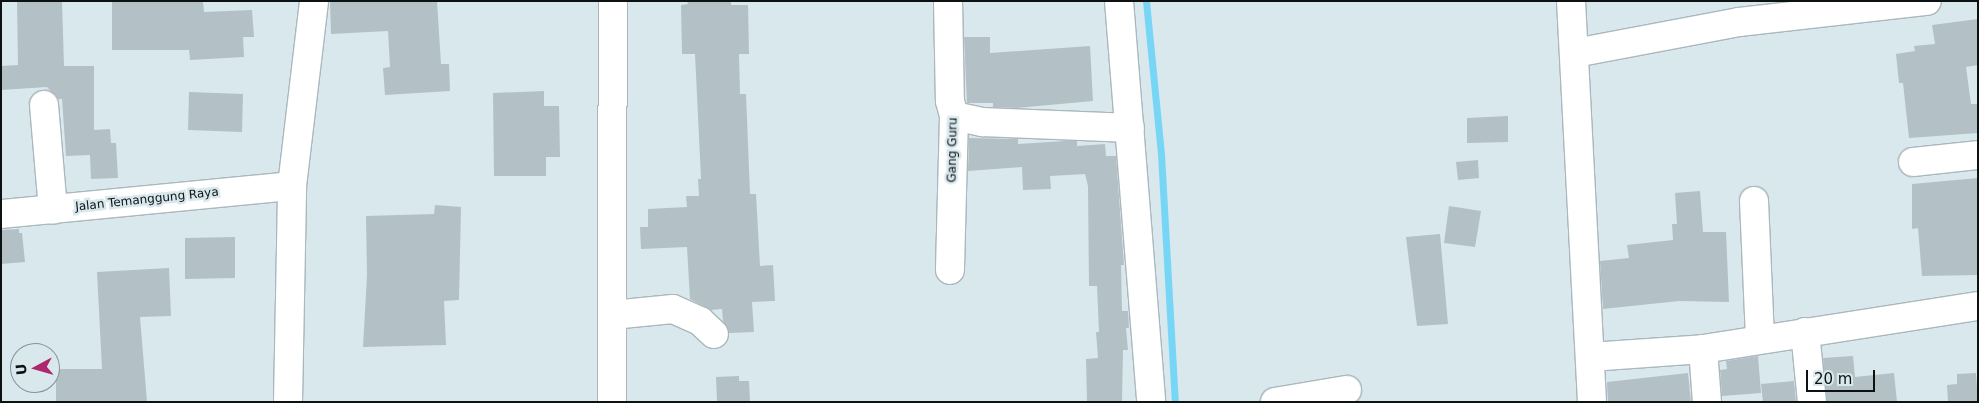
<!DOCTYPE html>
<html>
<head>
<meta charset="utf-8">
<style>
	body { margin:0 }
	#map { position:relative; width:1979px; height:403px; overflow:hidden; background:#d9e8ed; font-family:"DejaVu Sans",sans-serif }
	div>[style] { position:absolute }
	.stream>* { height:7px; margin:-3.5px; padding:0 3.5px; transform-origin:3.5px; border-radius:3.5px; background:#77d6f6 }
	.building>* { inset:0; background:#b3c1c6 }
	.roads { filter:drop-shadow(1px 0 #aab8bd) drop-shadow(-1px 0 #aab8bd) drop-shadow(0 1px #aab8bd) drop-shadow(0 -1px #aab8bd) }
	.minor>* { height:28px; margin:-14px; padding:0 14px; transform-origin:14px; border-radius:14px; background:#fff }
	span { translate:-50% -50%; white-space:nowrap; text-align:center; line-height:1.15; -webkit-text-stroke:5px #d9e8ed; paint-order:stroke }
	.street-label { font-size:12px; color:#0c1112 }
	.frame { position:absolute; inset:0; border:2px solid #0c1112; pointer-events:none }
	.north { position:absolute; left:10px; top:343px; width:50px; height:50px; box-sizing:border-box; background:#d9e8ed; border:1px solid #879295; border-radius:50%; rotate:264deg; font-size:14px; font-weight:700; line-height:20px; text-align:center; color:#0c1112 }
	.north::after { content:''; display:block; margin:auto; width:18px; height:22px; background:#ae276c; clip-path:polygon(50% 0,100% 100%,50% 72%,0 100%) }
	.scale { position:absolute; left:1806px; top:370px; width:69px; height:22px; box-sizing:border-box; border:2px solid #0c1112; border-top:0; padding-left:6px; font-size:15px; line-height:18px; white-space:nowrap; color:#0c1112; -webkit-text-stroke:4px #d9e8ed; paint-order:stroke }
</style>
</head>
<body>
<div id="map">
	<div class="stream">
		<i style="left:1146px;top:1px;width:154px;rotate:84.4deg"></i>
		<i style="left:1161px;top:154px;width:248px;rotate:86.8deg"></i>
	</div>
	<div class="building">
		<i style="clip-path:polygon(17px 1px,62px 1px,64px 66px,94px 66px,94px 130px,110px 129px,111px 143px,116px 143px,118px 178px,91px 179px,90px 155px,66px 156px,62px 99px,58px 99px,47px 87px,1px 90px,1px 66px,18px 65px)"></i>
		<i style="clip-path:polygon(112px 1px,203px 1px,204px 12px,252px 10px,254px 37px,243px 37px,244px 57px,190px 60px,189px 50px,112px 50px)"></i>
		<i style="clip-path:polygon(330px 1px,437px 1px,441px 64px,449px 64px,450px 91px,385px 95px,383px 68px,390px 67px,388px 31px,331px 34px)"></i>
		<i style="clip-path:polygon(687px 1px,731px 1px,731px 5px,748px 5px,749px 54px,739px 54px,740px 94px,746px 94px,750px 194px,756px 194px,760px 266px,773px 265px,775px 301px,752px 302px,754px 332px,729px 333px,723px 321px,722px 309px,711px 310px,690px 299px,687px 247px,641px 249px,640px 227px,648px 227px,648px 209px,687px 207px,686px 196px,699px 196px,698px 179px,701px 179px,695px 54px,682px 54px,681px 5px,688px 4px)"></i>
		<i style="clip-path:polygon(1978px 19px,1978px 65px,1966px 67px,1971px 104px,1978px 104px,1978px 133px,1909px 138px,1903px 83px,1899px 83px,1896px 54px,1915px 51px,1914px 46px,1935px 44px,1932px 25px)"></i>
		<i style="clip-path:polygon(964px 37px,990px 37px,990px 53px,1090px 46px,1093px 101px,1016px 108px,993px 107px,993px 103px,967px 103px)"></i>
		<i style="clip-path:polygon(544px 91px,544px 106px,559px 106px,560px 157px,546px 157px,546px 176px,494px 176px,493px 93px)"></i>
		<i style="clip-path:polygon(189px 92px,243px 94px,242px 132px,188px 130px)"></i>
		<i style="clip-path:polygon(1508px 116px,1508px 142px,1467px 143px,1467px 118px)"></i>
		<i style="clip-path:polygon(969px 138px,1018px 139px,1018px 144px,1065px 141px,1077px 141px,1077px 146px,1105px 144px,1106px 156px,1116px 156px,1124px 265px,1121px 265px,1122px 311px,1128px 311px,1129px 328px,1126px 328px,1128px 350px,1123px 350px,1122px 402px,1087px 402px,1086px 359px,1098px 358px,1096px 332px,1099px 332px,1097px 286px,1089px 286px,1088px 186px,1085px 174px,1050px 176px,1051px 189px,1023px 190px,1022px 167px,968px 171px)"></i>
		<i style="clip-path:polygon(1478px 160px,1479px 178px,1458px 180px,1456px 162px)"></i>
		<i style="clip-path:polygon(1978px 178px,1978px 275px,1922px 276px,1918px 228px,1912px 229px,1912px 184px)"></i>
		<i style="clip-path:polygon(1700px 191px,1703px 232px,1726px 232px,1729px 302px,1679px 301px,1603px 309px,1600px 261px,1629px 258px,1627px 245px,1673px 240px,1672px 224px,1677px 224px,1675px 193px)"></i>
		<i style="clip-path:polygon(435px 205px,461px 207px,459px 300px,444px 301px,446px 345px,363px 347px,367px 275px,366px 216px,434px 214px)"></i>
		<i style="clip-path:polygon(1449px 206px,1481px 211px,1475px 247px,1444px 243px)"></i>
		<i style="clip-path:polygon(19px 229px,19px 233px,22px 233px,25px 262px,1px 264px,1px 230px)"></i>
		<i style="clip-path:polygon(1440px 234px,1448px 324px,1417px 326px,1406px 237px)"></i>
		<i style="clip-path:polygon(235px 237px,235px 278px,185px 279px,185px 238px)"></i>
		<i style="clip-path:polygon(169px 268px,171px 316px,140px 317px,147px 402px,56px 402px,56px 369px,102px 369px,97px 272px)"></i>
		<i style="clip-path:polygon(1758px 356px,1761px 393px,1722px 396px,1720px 370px,1727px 369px,1726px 361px)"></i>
		<i style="clip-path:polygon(1853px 356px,1855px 377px,1894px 373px,1897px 402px,1827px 402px,1823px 358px)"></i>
		<i style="clip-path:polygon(1688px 373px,1691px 402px,1608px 402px,1607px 382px)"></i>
		<i style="clip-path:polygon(1976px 373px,1978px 402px,1948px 402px,1947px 385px,1957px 384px,1957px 374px)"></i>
		<i style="clip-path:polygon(739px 376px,739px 381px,749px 381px,750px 402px,717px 402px,716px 377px)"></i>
		<i style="clip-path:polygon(1794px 381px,1796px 402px,1763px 402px,1761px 384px)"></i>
	</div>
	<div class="roads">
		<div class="minor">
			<i style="left:948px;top:1px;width:100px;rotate:88.9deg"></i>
			<i style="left:950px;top:101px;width:16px;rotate:75deg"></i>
			<i style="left:954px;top:116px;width:154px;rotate:91.5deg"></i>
			<i style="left:1119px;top:1px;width:402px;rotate:85.4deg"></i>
			<i style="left:1571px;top:1px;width:402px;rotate:87deg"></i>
			<i style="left:1575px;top:53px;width:167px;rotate:-10.7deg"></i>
			<i style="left:1739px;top:22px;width:189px;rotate:-6.4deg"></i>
			<i style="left:44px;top:105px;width:105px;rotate:85.1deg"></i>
			<i style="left:954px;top:116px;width:30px;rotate:12deg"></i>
			<i style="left:983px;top:122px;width:147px;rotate:2.3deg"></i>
			<i style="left:1913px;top:162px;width:65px;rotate:-6.1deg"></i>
			<i style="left:1754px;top:201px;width:138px;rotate:87.5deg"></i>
			<i style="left:1px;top:214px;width:292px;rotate:-5.5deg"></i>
			<i style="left:612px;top:315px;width:61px;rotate:-5.6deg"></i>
			<i style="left:673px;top:309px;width:30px;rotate:24deg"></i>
			<i style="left:700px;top:321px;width:19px;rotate:43deg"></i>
			<i style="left:1805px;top:332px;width:70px;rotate:84.3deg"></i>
			<i style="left:1703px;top:349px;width:53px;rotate:85.7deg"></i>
			<i style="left:1590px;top:357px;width:113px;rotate:-4deg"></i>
			<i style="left:1703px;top:349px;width:278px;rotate:-8.9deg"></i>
			<i style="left:288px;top:402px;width:216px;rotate:-88.9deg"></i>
			<i style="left:292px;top:186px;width:186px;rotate:-83.2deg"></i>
			<i style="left:612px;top:402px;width:401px;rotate:-89.9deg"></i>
			<i style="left:1275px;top:402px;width:73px;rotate:-9.5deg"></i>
		</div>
	</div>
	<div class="street-label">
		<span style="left:953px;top:150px;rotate:-89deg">Gang Guru</span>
		<span style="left:147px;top:200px;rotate:-6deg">Jalan Temanggung Raya</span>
	</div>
	<div class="frame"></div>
	<div class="north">U</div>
	<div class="scale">20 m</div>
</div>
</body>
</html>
